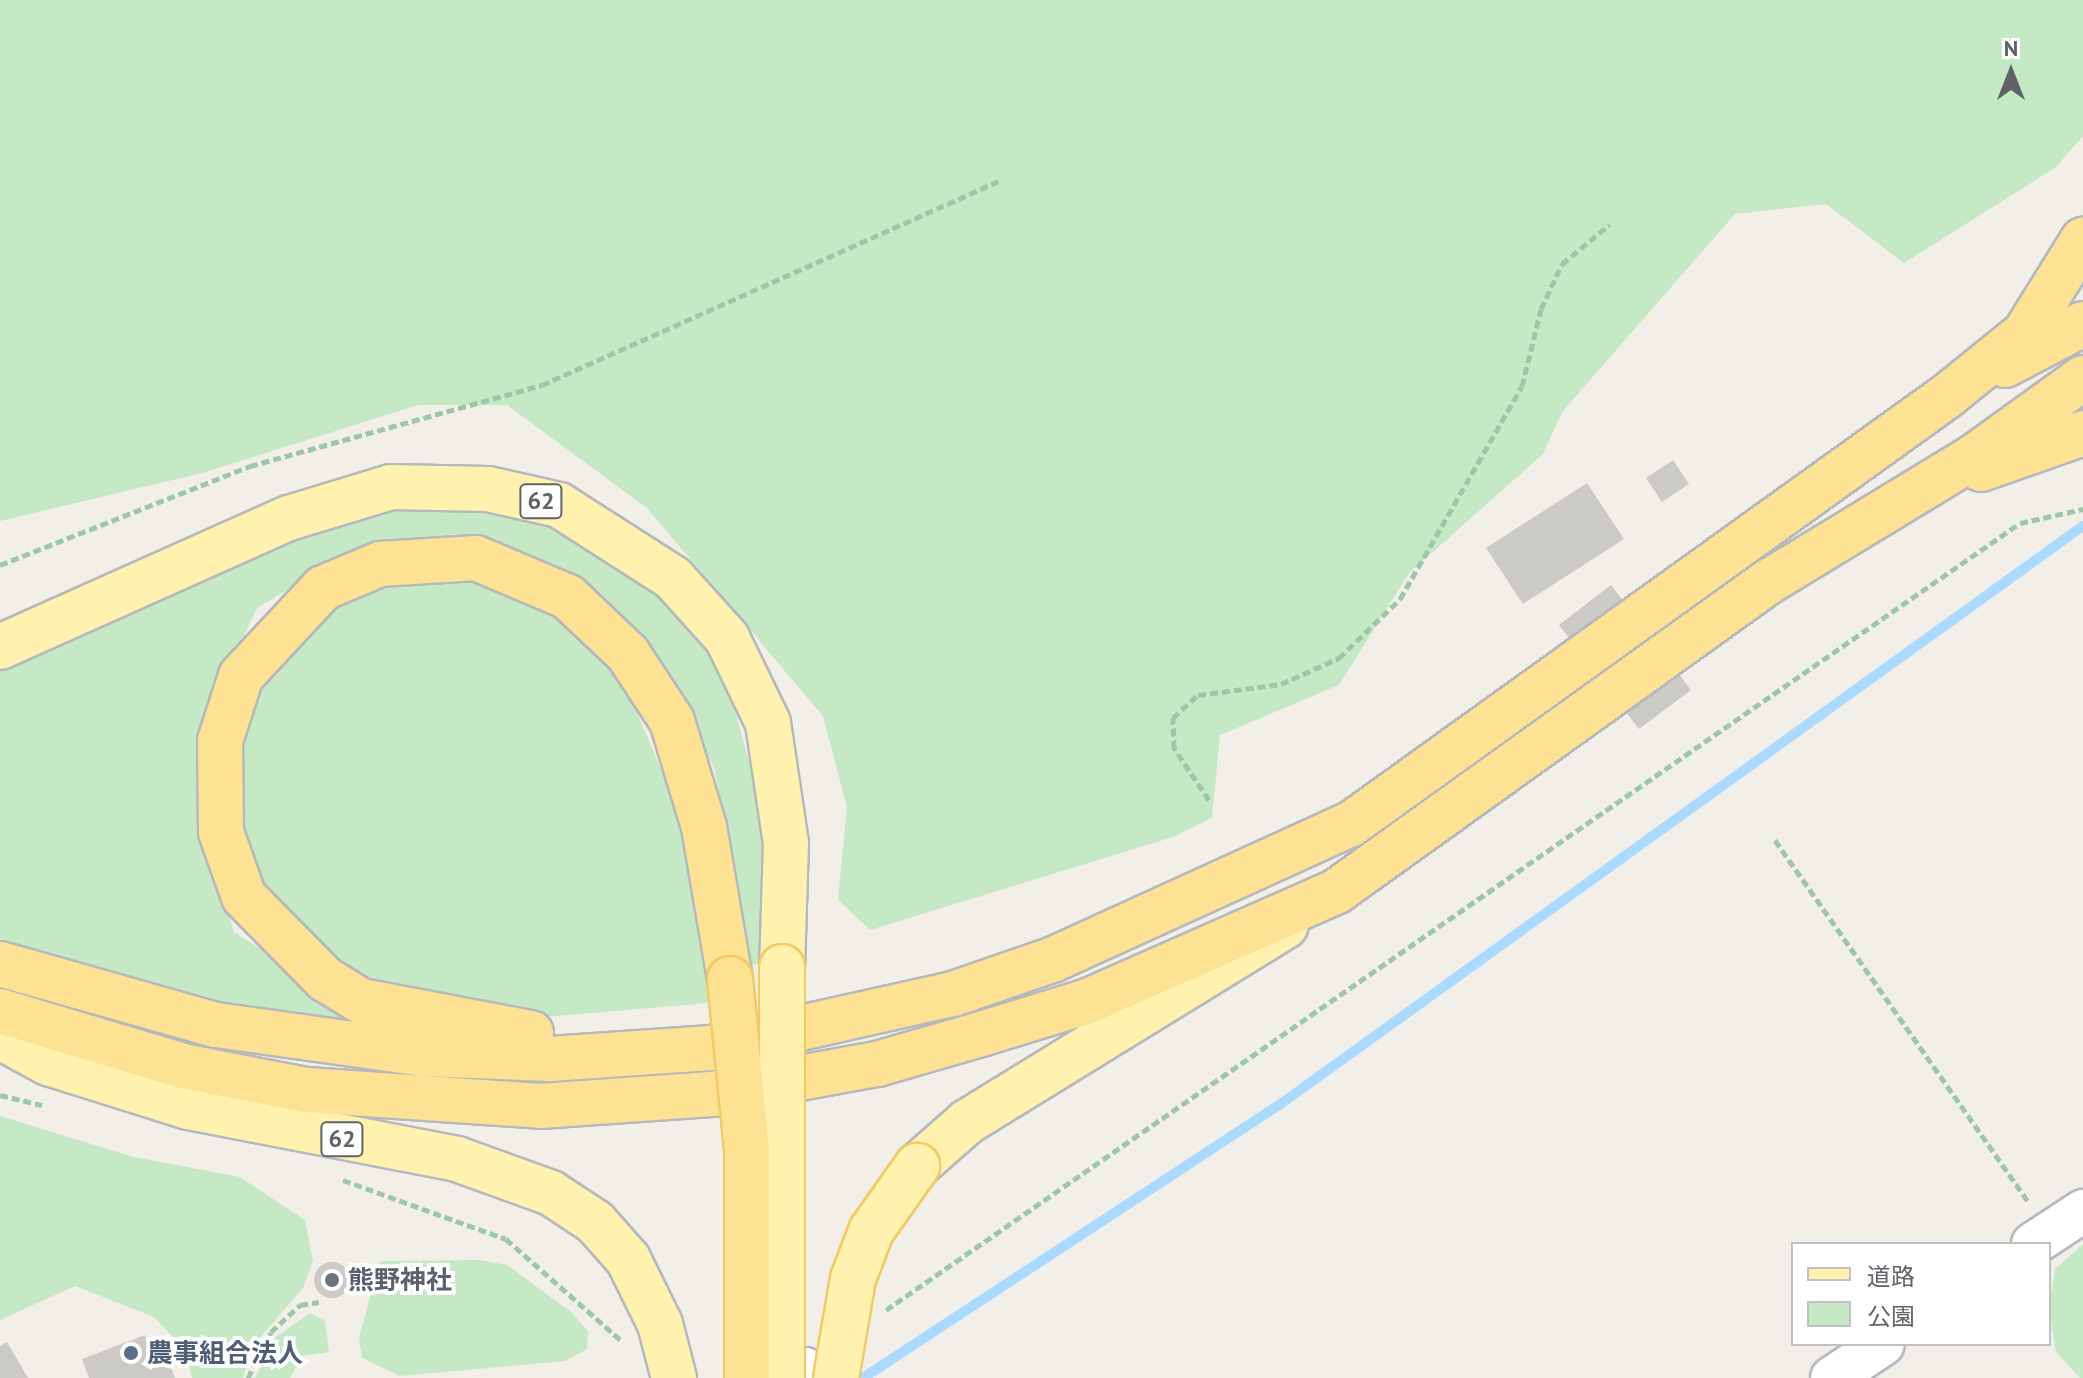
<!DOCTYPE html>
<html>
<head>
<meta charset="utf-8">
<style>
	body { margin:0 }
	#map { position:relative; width:2083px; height:1378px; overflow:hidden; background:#f1efe8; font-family:"PT Sans","Noto Sans JP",sans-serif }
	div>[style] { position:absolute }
	.green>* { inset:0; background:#c5e8c5 }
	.stream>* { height:10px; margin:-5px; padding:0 5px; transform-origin:5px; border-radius:5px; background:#aadaff }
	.building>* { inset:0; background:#cccac5 }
	.round { border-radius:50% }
	.path>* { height:5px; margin-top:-2.5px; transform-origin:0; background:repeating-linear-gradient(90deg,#9cc7a9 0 8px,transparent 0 12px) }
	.roads { filter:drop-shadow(2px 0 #b5b8bc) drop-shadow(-2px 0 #b5b8bc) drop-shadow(0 2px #b5b8bc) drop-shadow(0 -2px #b5b8bc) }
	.minor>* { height:34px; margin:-17px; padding:0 17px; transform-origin:17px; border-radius:17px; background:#fff }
	.tertiary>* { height:42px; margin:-21px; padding:0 21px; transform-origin:21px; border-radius:21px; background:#fff }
	.primary>* { height:44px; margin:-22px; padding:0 22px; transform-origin:22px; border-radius:22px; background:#fff2af }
	.motorway>* { height:44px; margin:-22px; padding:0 22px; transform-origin:22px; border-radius:22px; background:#fde293 }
	.bridges { filter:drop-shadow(2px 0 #f2c960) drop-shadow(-2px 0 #f2c960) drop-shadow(0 2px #f2c960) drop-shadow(0 -2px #f2c960) }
	.primary-bridge>* { height:44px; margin:-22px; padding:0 22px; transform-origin:22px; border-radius:22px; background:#fff2af }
	.motorway-bridge>* { height:44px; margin:-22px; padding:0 22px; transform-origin:22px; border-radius:22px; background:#fde293 }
	.dots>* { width:22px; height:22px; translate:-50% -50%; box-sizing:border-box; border:4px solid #fff; border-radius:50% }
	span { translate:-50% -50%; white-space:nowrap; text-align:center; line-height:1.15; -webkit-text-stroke:8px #fff; paint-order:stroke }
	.shield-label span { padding:2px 6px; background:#fff; border:2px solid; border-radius:6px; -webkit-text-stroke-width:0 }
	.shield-label { font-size:24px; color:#5f6368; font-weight:700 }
	.worship-label { font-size:26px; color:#5b616d; font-weight:700 }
	.left { translate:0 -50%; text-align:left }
	.service-label { font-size:26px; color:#4e5e75; font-weight:700 }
	.legend { position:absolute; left:1791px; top:1242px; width:260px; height:104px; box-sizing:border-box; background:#fff; border:2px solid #bfc1c3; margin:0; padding:10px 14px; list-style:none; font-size:24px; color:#5f6368 }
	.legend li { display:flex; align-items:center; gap:16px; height:40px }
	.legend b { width:40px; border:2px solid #bfc1c3 }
	.north { position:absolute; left:1971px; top:32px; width:80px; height:80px; -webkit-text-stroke:6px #fff; paint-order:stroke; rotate:0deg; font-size:22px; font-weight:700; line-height:32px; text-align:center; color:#5f6368 }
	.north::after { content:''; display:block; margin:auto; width:28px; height:36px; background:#5f6368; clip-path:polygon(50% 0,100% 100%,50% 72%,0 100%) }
</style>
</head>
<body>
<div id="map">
	<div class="green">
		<i style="clip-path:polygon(0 0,2083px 0,2083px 136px,2056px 167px,1904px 263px,1826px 204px,1735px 214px,1562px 412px,1543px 454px,1409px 573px,1339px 685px,1220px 735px,1212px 818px,1173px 837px,870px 930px,838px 900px,847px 807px,823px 716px,647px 508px,507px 405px,418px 405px,202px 473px,0 521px)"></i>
		<i style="clip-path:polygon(425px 504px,510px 509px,586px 532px,664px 591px,723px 667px,758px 794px,772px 960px,751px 966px,714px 767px,638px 634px,554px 564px,452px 534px,337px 560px,257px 608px,206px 717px,206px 842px,234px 932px,390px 1032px,243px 1007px,0 939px,0 666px,337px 516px)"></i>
		<i style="clip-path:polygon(457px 573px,518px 593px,571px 625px,621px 675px,674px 800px,719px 1002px,533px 1018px,407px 997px,306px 943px,251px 869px,234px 781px,253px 690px,337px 603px,390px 579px)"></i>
		<i style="clip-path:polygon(0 1116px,134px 1157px,240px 1177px,305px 1220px,313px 1261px,303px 1288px,253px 1346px,243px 1378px,192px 1378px,184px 1348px,154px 1317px,75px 1286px,0 1320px)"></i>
		<i style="clip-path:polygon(2083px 1244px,2083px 1378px,2080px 1378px,2056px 1352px,2049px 1310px,2055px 1269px)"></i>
		<i style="clip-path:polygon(479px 1260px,507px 1265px,571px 1312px,588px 1331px,587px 1349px,565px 1361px,400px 1376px,362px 1358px,359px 1338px,380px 1261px)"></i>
		<i style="clip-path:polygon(310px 1313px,325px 1321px,329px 1352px,302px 1356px,290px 1378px,255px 1378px,276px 1337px)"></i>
	</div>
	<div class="stream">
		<i style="left:863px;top:1378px;width:501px;rotate:-33.28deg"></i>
		<i style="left:1282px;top:1103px;width:987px;rotate:-35.77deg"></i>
	</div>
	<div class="building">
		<i style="clip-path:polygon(1673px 460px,1689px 484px,1662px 502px,1646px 478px)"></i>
		<i style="clip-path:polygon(1587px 483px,1624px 539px,1523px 604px,1486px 548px)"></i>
		<i style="clip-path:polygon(1611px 585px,1691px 690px,1639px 729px,1559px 625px)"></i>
		<i class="round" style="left:314px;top:1262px;width:36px;height:36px"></i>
		<i style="clip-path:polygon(145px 1335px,150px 1347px,161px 1342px,175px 1378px,89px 1378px,82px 1359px)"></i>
		<i style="clip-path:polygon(7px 1342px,28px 1378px,0 1378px,0 1346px)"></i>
	</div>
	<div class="path">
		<i style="left:0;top:565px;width:269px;rotate:-21.6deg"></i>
		<i style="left:250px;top:466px;width:303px;rotate:-15.5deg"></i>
		<i style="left:542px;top:385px;width:500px;rotate:-24.06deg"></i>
		<i style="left:1209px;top:800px;width:63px;rotate:-123.9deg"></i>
		<i style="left:1174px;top:748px;width:30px;rotate:-92deg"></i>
		<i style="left:1173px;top:718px;width:34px;rotate:-43deg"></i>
		<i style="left:1198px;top:695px;width:84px;rotate:-7.5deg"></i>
		<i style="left:1281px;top:684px;width:64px;rotate:-24.1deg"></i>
		<i style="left:1339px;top:658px;width:85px;rotate:-44deg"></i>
		<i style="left:1400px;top:599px;width:245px;rotate:-60.2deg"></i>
		<i style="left:1522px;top:386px;width:79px;rotate:-76.1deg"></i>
		<i style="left:1541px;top:309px;width:50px;rotate:-65deg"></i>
		<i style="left:1562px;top:264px;width:62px;rotate:-39.8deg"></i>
		<i style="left:1775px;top:840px;width:443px;rotate:55deg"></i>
		<i style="left:0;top:1095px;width:43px;rotate:13.4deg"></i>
		<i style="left:343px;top:1180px;width:173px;rotate:19.9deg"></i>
		<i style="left:506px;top:1239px;width:156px;rotate:41.4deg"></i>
		<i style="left:886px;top:1310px;width:1380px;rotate:-34.76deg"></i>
		<i style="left:2020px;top:523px;width:65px;rotate:-12.5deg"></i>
		<i style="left:248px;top:1378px;width:51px;rotate:-63.4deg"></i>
		<i style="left:271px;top:1332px;width:40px;rotate:-43deg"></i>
		<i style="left:300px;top:1305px;width:19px;rotate:-9deg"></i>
	</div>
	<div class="roads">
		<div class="minor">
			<i style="left:789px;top:1378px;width:21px;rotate:-37deg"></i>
			<i style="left:806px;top:1365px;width:16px;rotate:55deg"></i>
		</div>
		<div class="tertiary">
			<i style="left:2033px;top:1244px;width:60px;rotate:-33.4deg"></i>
			<i style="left:1832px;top:1378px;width:61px;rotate:-33.7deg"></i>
		</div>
		<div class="primary">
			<i style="left:0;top:647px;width:316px;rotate:-24.1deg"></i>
			<i style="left:289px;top:518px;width:107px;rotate:-16.9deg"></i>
			<i style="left:391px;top:487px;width:97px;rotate:1.2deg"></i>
			<i style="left:488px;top:489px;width:73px;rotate:12.7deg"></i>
			<i style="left:559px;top:505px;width:135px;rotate:32.6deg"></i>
			<i style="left:673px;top:578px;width:81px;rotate:48deg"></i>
			<i style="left:727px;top:638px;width:94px;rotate:64.2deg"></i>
			<i style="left:768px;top:723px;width:121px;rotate:81.5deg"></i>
			<i style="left:786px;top:843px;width:124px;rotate:91.8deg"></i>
			<i style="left:0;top:1037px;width:55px;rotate:28.4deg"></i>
			<i style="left:48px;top:1063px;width:147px;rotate:17.4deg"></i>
			<i style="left:188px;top:1107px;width:274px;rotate:10.9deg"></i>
			<i style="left:457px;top:1159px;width:100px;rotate:19.9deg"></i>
			<i style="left:551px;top:1193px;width:53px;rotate:33.4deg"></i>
			<i style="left:595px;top:1222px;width:50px;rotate:48.3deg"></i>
			<i style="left:628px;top:1259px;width:72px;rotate:63.8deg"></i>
			<i style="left:660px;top:1324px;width:56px;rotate:75.5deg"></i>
			<i style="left:917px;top:1166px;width:67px;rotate:-41.3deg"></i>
			<i style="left:967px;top:1122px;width:374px;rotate:-31.6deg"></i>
		</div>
		<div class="motorway">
			<i style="left:2005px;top:365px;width:88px;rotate:-27.7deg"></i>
			<i style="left:1981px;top:469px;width:108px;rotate:-19.4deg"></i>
			<i style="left:0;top:964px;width:224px;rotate:15.8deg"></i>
			<i style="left:216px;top:1025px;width:210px;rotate:7.9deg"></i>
			<i style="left:424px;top:1054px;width:126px;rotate:2.3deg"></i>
			<i style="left:550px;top:1059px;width:161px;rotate:-3.9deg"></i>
			<i style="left:711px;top:1048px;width:248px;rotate:-12.6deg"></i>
			<i style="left:953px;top:994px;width:105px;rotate:-19deg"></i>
			<i style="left:1052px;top:960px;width:328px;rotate:-24.5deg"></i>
			<i style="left:1351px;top:824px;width:734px;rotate:-35.68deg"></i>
			<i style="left:1947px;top:396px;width:100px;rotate:-38.9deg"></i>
			<i style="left:2025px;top:333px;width:110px;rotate:-58.1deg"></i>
			<i style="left:0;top:1011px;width:191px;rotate:16.7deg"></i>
			<i style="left:183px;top:1066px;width:126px;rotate:11deg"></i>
			<i style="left:307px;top:1090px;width:234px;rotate:3.9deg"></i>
			<i style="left:540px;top:1106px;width:172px;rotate:-4deg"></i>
			<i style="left:712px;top:1094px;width:168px;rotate:-10.3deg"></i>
			<i style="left:877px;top:1064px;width:108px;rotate:-16.1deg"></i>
			<i style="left:981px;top:1034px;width:112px;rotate:-17.1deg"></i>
			<i style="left:1088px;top:1001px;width:272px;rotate:-23.8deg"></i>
			<i style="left:1337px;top:891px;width:530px;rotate:-35.64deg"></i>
			<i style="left:1768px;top:582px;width:242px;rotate:-31.3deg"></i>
			<i style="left:1975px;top:456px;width:133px;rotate:-35.8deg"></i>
			<i style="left:531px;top:1033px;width:173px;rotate:-169.3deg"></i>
			<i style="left:361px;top:1001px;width:42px;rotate:-148.6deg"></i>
			<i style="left:325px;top:979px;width:115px;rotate:-134.6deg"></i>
			<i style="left:244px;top:897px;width:69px;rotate:-109.5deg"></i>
			<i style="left:221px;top:832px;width:91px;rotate:-90.6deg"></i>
			<i style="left:220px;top:741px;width:68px;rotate:-72.1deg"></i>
			<i style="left:241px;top:676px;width:120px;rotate:-47deg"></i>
			<i style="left:323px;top:588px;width:62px;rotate:-22.8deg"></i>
			<i style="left:380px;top:564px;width:96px;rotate:-3.6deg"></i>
			<i style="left:476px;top:558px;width:100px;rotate:23deg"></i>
			<i style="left:568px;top:597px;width:83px;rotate:43.5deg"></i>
			<i style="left:628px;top:654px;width:80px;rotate:56.7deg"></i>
			<i style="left:672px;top:721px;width:111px;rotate:73.2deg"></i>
			<i style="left:704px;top:827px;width:154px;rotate:80.3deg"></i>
		</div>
	</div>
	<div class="bridges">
		<div class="primary-bridge">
			<i style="left:782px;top:967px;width:411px;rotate:90deg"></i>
			<i style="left:836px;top:1378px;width:100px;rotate:-80.3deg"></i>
			<i style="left:853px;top:1279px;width:51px;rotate:-69.4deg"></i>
			<i style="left:871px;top:1231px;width:80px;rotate:-54.7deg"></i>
		</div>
		<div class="motorway-bridge">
			<i style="left:730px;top:979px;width:171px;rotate:84.3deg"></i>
			<i style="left:747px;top:1149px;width:229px;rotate:90deg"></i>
		</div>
	</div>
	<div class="dots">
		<i style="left:332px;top:1280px;background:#6b7280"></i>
		<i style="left:131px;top:1353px;background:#5c6f8a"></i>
	</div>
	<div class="shield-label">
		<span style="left:541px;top:501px">62</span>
		<span style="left:342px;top:1139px">62</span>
	</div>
	<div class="worship-label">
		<span class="left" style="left:348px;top:1280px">熊野神社</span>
	</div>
	<div class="service-label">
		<span class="left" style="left:147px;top:1353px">農事組合法人</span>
	</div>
	<ul class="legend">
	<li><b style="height:10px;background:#fff2af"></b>道路</li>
	<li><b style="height:22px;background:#c5e8c5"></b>公園</li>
	</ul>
	<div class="north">N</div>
</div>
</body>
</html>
